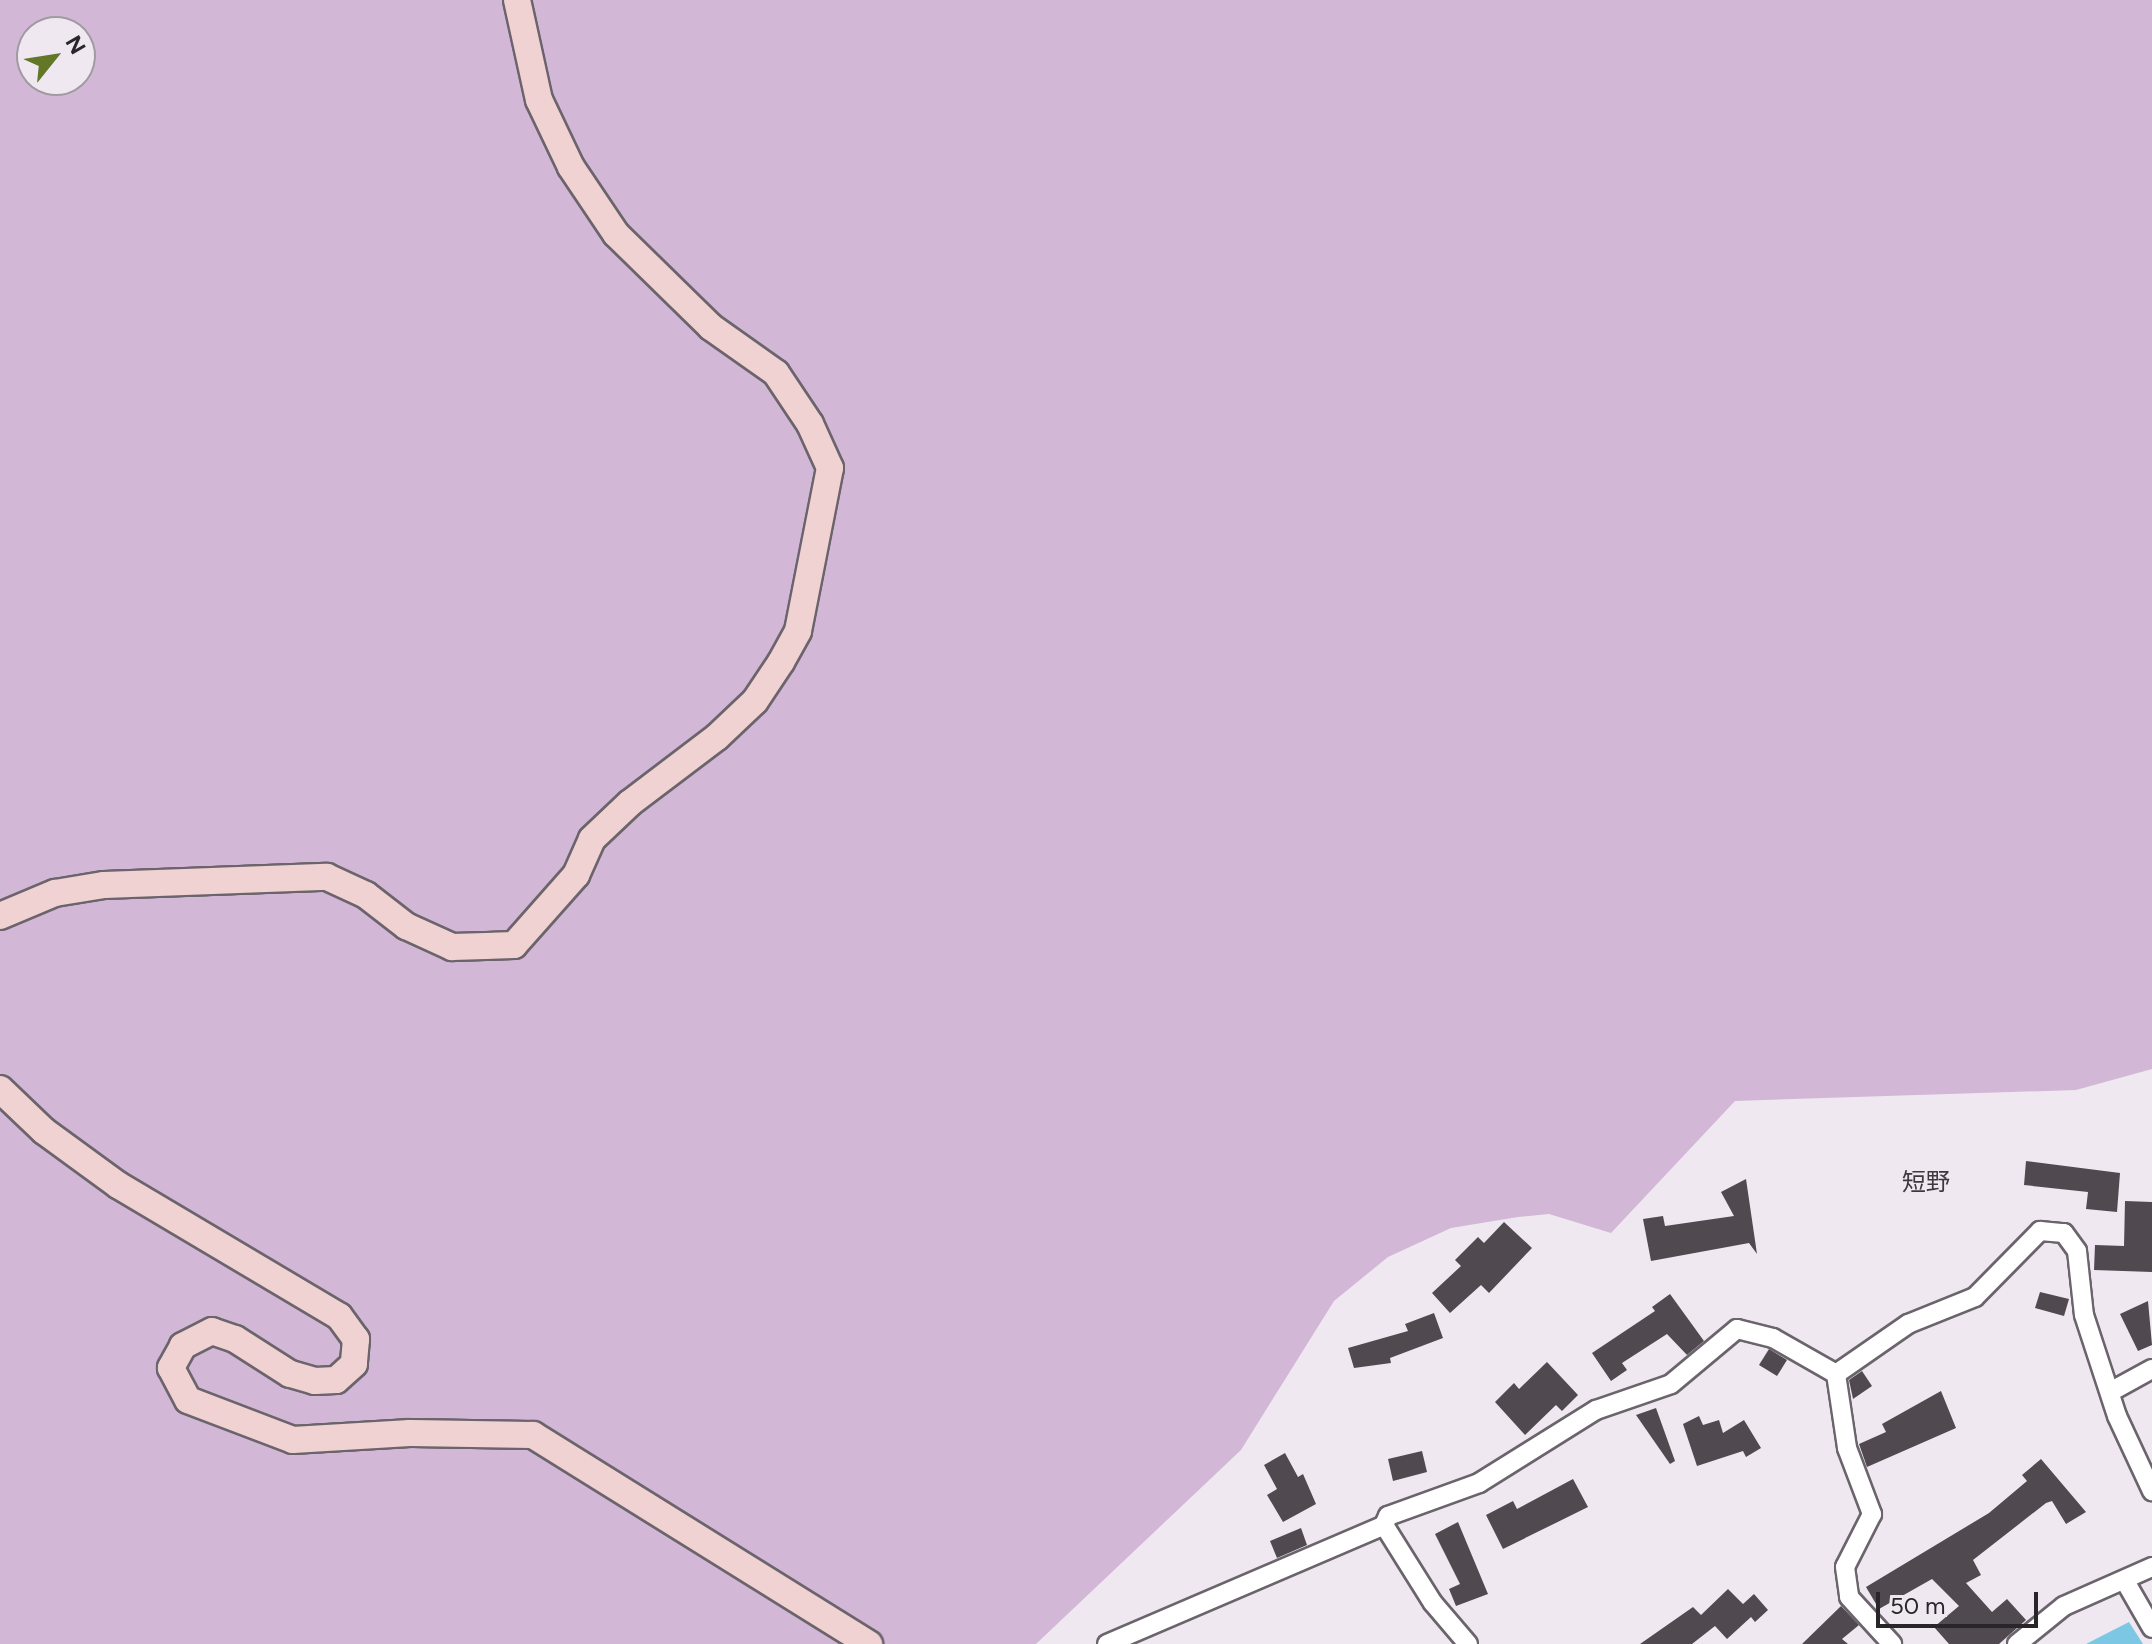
<!DOCTYPE html>
<html>
<head>
<meta charset="utf-8">
<style>
	body { margin:0 }
	#map { position:relative; width:2152px; height:1644px; overflow:hidden; background:#f0e8f1; font-family:Figtree,"Noto Sans JP",sans-serif }
	div>[style] { position:absolute }
	.green>* { inset:0; background:#d3b7d6 }
	.water>* { inset:0; background:#7cc7e4 }
	.building>* { inset:0; background:#504950 }
	.roads { filter:drop-shadow(2px 0 #6b646c) drop-shadow(-2px 0 #6b646c) drop-shadow(0 2px #6b646c) drop-shadow(0 -2px #6b646c) }
	.street>* { height:18px; margin:-9px; padding:0 9px; transform-origin:9px; border-radius:9px; background:#fff }
	.secondary>* { height:26px; margin:-13px; padding:0 13px; transform-origin:13px; border-radius:13px; background:#f1d2d2 }
	span { translate:-50% -50%; white-space:nowrap; text-align:center; line-height:1.15; -webkit-text-stroke:8px #f0e8f1; paint-order:stroke }
	.quarter-label { font-size:24px; color:#3e383f }
	.north { position:absolute; left:16px; top:16px; width:80px; height:80px; box-sizing:border-box; background:#f0e8f1; border:2px solid #a09aa1; border-radius:50%; rotate:60deg; font-size:22px; font-weight:700; line-height:32px; text-align:center; color:#292629 }
	.north::after { content:''; display:block; margin:auto; width:28px; height:36px; background:#627828; clip-path:polygon(50% 0,100% 100%,50% 72%,0 100%) }
	.scale { position:absolute; left:1876px; top:1592px; width:162px; height:36px; box-sizing:border-box; border:4px solid #292629; border-top:0; padding-left:10px; font-size:24px; line-height:28px; white-space:nowrap; color:#292629; -webkit-text-stroke:6px #f0e8f1; paint-order:stroke }
</style>
</head>
<body>
<div id="map">
	<div class="green">
		<i style="clip-path:polygon(evenodd,0 0,2152px 0,2152px 1069px,2076px 1090px,1735px 1101px,1611px 1233px,1549px 1214px,1518px 1217px,1451px 1228px,1388px 1257px,1334px 1301px,1241px 1450px,1036px 1644px,0 1644px,0 0,32px 32px,80px 32px,80px 80px,32px 80px,32px 32px)"></i>
	</div>
	<div class="water">
		<i style="clip-path:polygon(2129px 1622px,2143px 1644px,2086px 1644px)"></i>
	</div>
	<div class="building">
		<i style="clip-path:polygon(2026px 1161px,2120px 1173px,2117px 1212px,2086px 1209px,2088px 1192px,2024px 1185px)"></i>
		<i style="clip-path:polygon(1746px 1179px,1757px 1254px,1749px 1243px,1651px 1261px,1643px 1219px,1663px 1216px,1665px 1226px,1734px 1216px,1721px 1192px)"></i>
		<i style="clip-path:polygon(2125px 1201px,2152px 1202px,2152px 1272px,2094px 1270px,2095px 1245px,2124px 1246px)"></i>
		<i style="clip-path:polygon(1504px 1222px,1532px 1248px,1489px 1293px,1481px 1285px,1450px 1313px,1432px 1293px,1461px 1266px,1455px 1260px,1478px 1237px,1484px 1243px)"></i>
		<i style="clip-path:polygon(2040px 1292px,2069px 1299px,2064px 1316px,2035px 1308px)"></i>
		<i style="clip-path:polygon(1670px 1294px,1704px 1341px,1687px 1355px,1667px 1334px,1622px 1363px,1627px 1370px,1611px 1381px,1592px 1353px,1655px 1311px,1652px 1307px)"></i>
		<i style="clip-path:polygon(2148px 1301px,2152px 1345px,2138px 1351px,2120px 1314px)"></i>
		<i style="clip-path:polygon(1434px 1313px,1443px 1338px,1390px 1358px,1391px 1363px,1354px 1368px,1348px 1348px,1408px 1331px,1405px 1324px)"></i>
		<i style="clip-path:polygon(1769px 1349px,1787px 1360px,1777px 1376px,1759px 1365px)"></i>
		<i style="clip-path:polygon(1547px 1362px,1578px 1395px,1562px 1411px,1556px 1405px,1525px 1435px,1495px 1402px,1514px 1383px,1519px 1389px)"></i>
		<i style="clip-path:polygon(1862px 1371px,1872px 1386px,1853px 1399px,1849px 1380px)"></i>
		<i style="clip-path:polygon(1941px 1391px,1956px 1428px,1867px 1467px,1859px 1444px,1886px 1432px,1882px 1424px)"></i>
		<i style="clip-path:polygon(1656px 1408px,1675px 1461px,1670px 1464px,1636px 1415px)"></i>
		<i style="clip-path:polygon(1699px 1416px,1703px 1425px,1719px 1420px,1723px 1433px,1744px 1420px,1761px 1448px,1746px 1457px,1743px 1451px,1697px 1466px,1683px 1424px)"></i>
		<i style="clip-path:polygon(1422px 1451px,1427px 1472px,1393px 1481px,1388px 1459px)"></i>
		<i style="clip-path:polygon(1285px 1453px,1298px 1477px,1303px 1474px,1316px 1504px,1283px 1522px,1267px 1495px,1277px 1489px,1264px 1465px)"></i>
		<i style="clip-path:polygon(2041px 1459px,2086px 1512px,2066px 1524px,2052px 1501px,2046px 1503px,1973px 1560px,1981px 1575px,1966px 1583px,1992px 1612px,2007px 1599px,2026px 1620px,1999px 1644px,1949px 1644px,1934px 1627px,1959px 1606px,1932px 1579px,1879px 1609px,1866px 1587px,1989px 1513px,2027px 1481px,2022px 1475px)"></i>
		<i style="clip-path:polygon(1573px 1479px,1588px 1507px,1503px 1549px,1486px 1515px,1513px 1501px,1517px 1509px)"></i>
		<i style="clip-path:polygon(1458px 1522px,1488px 1594px,1456px 1606px,1449px 1589px,1460px 1584px,1435px 1534px)"></i>
		<i style="clip-path:polygon(1301px 1528px,1307px 1545px,1277px 1558px,1270px 1541px)"></i>
		<i style="clip-path:polygon(1728px 1589px,1743px 1604px,1754px 1594px,1768px 1610px,1755px 1622px,1751px 1617px,1727px 1639px,1715px 1626px,1692px 1644px,1640px 1644px,1693px 1607px,1701px 1615px)"></i>
		<i style="clip-path:polygon(1841px 1606px,1859px 1625px,1842px 1639px,1848px 1644px,1802px 1644px)"></i>
	</div>
	<div class="roads">
		<div class="street">
			<i style="left:1836px;top:1374px;width:88px;rotate:-34.8deg"></i>
			<i style="left:1908px;top:1324px;width:72px;rotate:-21.9deg"></i>
			<i style="left:1975px;top:1297px;width:93px;rotate:-45.4deg"></i>
			<i style="left:2040px;top:1231px;width:24px;rotate:5deg"></i>
			<i style="left:2064px;top:1233px;width:22px;rotate:54deg"></i>
			<i style="left:2077px;top:1251px;width:64px;rotate:83.8deg"></i>
			<i style="left:2084px;top:1315px;width:106px;rotate:71.9deg"></i>
			<i style="left:2117px;top:1416px;width:83px;rotate:65deg"></i>
			<i style="left:1836px;top:1374px;width:75px;rotate:81.5deg"></i>
			<i style="left:1847px;top:1448px;width:71px;rotate:69.3deg"></i>
			<i style="left:1872px;top:1514px;width:59px;rotate:117deg"></i>
			<i style="left:1845px;top:1567px;width:30px;rotate:82deg"></i>
			<i style="left:1849px;top:1597px;width:64px;rotate:47.5deg"></i>
			<i style="left:2110px;top:1392px;width:48px;rotate:-28.7deg"></i>
			<i style="left:1384px;top:1525px;width:92px;rotate:57.9deg"></i>
			<i style="left:1433px;top:1603px;width:54px;rotate:49.5deg"></i>
			<i style="left:2125px;top:1581px;width:54px;rotate:60.1deg"></i>
			<i style="left:1107px;top:1644px;width:301px;rotate:-23.2deg"></i>
			<i style="left:1384px;top:1525px;width:10px;rotate:-66deg"></i>
			<i style="left:1388px;top:1516px;width:97px;rotate:-19.9deg"></i>
			<i style="left:1479px;top:1483px;width:138px;rotate:-32deg"></i>
			<i style="left:1596px;top:1410px;width:79px;rotate:-19.1deg"></i>
			<i style="left:1671px;top:1384px;width:86px;rotate:-39.8deg"></i>
			<i style="left:1737px;top:1329px;width:37px;rotate:14deg"></i>
			<i style="left:1773px;top:1338px;width:73px;rotate:29.7deg"></i>
			<i style="left:2017px;top:1644px;width:60px;rotate:-39deg"></i>
			<i style="left:2064px;top:1606px;width:96px;rotate:-23.9deg"></i>
		</div>
		<div class="secondary">
			<i style="left:0;top:916px;width:60px;rotate:-22.7deg"></i>
			<i style="left:55px;top:893px;width:50px;rotate:-9.3deg"></i>
			<i style="left:104px;top:885px;width:223px;rotate:-2.1deg"></i>
			<i style="left:327px;top:877px;width:43px;rotate:24.8deg"></i>
			<i style="left:366px;top:895px;width:51px;rotate:37.8deg"></i>
			<i style="left:406px;top:926px;width:51px;rotate:24.5deg"></i>
			<i style="left:452px;top:947px;width:62px;rotate:-1.8deg"></i>
			<i style="left:514px;top:945px;width:94px;rotate:-48.5deg"></i>
			<i style="left:576px;top:875px;width:39px;rotate:-66deg"></i>
			<i style="left:592px;top:839px;width:52px;rotate:-43.5deg"></i>
			<i style="left:630px;top:803px;width:109px;rotate:-37.2deg"></i>
			<i style="left:717px;top:737px;width:52px;rotate:-43.5deg"></i>
			<i style="left:755px;top:701px;width:47px;rotate:-56.3deg"></i>
			<i style="left:781px;top:662px;width:35px;rotate:-61deg"></i>
			<i style="left:798px;top:631px;width:166px;rotate:-78.9deg"></i>
			<i style="left:830px;top:468px;width:48px;rotate:-114.4deg"></i>
			<i style="left:810px;top:424px;width:61px;rotate:-123.7deg"></i>
			<i style="left:776px;top:373px;width:80px;rotate:-144.7deg"></i>
			<i style="left:711px;top:327px;width:133px;rotate:-135.6deg"></i>
			<i style="left:616px;top:234px;width:81px;rotate:-123.9deg"></i>
			<i style="left:571px;top:167px;width:74px;rotate:-115.5deg"></i>
			<i style="left:539px;top:100px;width:102px;rotate:-102.4deg"></i>
			<i style="left:0;top:1089px;width:61px;rotate:43.7deg"></i>
			<i style="left:44px;top:1131px;width:92px;rotate:36.1deg"></i>
			<i style="left:118px;top:1185px;width:257px;rotate:30.7deg"></i>
			<i style="left:339px;top:1316px;width:29px;rotate:54deg"></i>
			<i style="left:356px;top:1339px;width:25px;rotate:95deg"></i>
			<i style="left:354px;top:1364px;width:24px;rotate:138deg"></i>
			<i style="left:336px;top:1380px;width:21px;rotate:177deg"></i>
			<i style="left:315px;top:1381px;width:26px;rotate:-164deg"></i>
			<i style="left:290px;top:1374px;width:65px;rotate:-147.5deg"></i>
			<i style="left:235px;top:1339px;width:24px;rotate:-161deg"></i>
			<i style="left:212px;top:1331px;width:33px;rotate:153deg"></i>
			<i style="left:183px;top:1346px;width:25px;rotate:119deg"></i>
			<i style="left:171px;top:1368px;width:36px;rotate:62deg"></i>
			<i style="left:188px;top:1400px;width:112px;rotate:20.9deg"></i>
			<i style="left:293px;top:1440px;width:117px;rotate:-3.4deg"></i>
			<i style="left:410px;top:1433px;width:123px;rotate:0.9deg"></i>
			<i style="left:533px;top:1435px;width:396px;rotate:31.9deg"></i>
		</div>
	</div>
	<div class="quarter-label">
		<span style="left:1926px;top:1182px">短野</span>
	</div>
	<div class="north">N</div>
	<div class="scale">50 m</div>
</div>
</body>
</html>
